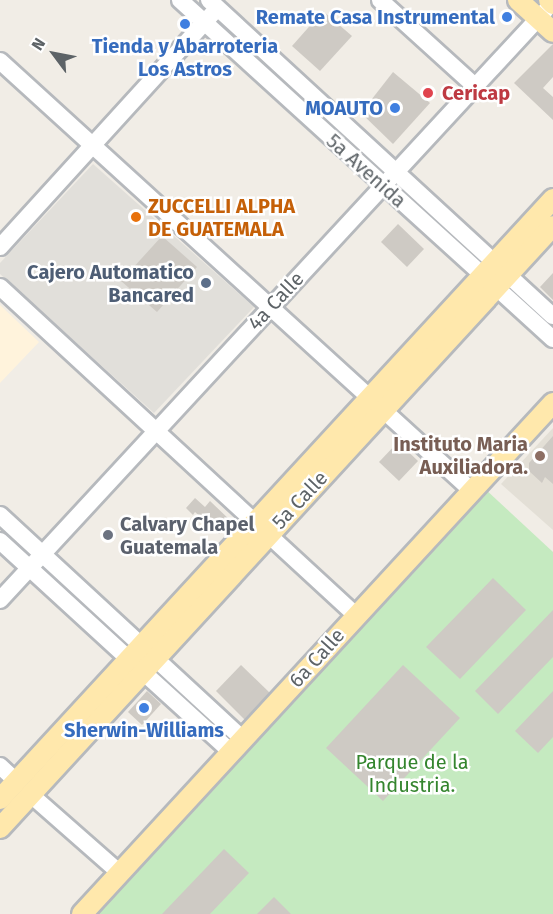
<!DOCTYPE html>
<html>
<head>
<meta charset="utf-8">
<style>
	body { margin:0 }
	#map { position:relative; width:553px; height:914px; overflow:hidden; background:#f1ede6; font-family:"Fira Sans",sans-serif }
	div>[style] { position:absolute }
	.commercial>* { inset:0; background:#fff3dc }
	.industrial>* { inset:0; background:#e1dfda }
	.education>* { inset:0; background:#e3dfd6 }
	.green>* { inset:0; background:#c5eac0 }
	.building>* { inset:0; background:#cecac4 }
	.roads { filter:drop-shadow(2px 0 #b6b9bd) drop-shadow(-2px 0 #b6b9bd) drop-shadow(0 2px #b6b9bd) drop-shadow(0 -2px #b6b9bd) }
	.minor>* { height:16px; margin:-8px; padding:0 8px; transform-origin:8px; border-radius:8px; background:#fff }
	.major>* { height:20px; margin:-10px; padding:0 10px; transform-origin:10px; border-radius:10px; background:#ffe8ac }
	.dots>* { width:16px; height:16px; translate:-50% -50%; box-sizing:border-box; border:3px solid #fff; border-radius:50% }
	span { translate:-50% -50%; white-space:nowrap; text-align:center; line-height:1.15; -webkit-text-stroke:5px #fff; paint-order:stroke }
	.shop-label { font-size:20px; color:#366cbe; font-weight:700 }
	.right { translate:-100% -50%; text-align:right }
	.health-label { font-size:20px; color:#be3a42; font-weight:700 }
	.left { translate:0 -50%; text-align:left }
	.street-label { font-size:20px; color:#5d6367 }
	.food-label { font-size:20px; color:#c56008; font-weight:700 }
	.service-label { font-size:20px; color:#4e5e75; font-weight:700 }
	.education-label { font-size:20px; color:#785e54; font-weight:700 }
	.worship-label { font-size:20px; color:#5b616d; font-weight:700 }
	.park-label { font-size:20px; color:#34852e }
	.north { position:absolute; left:24px; top:24px; width:60px; height:60px; -webkit-text-stroke:4px #fff; paint-order:stroke; rotate:302deg; font-size:16px; font-weight:700; line-height:24px; text-align:center; color:#5d6367 }
	.north::after { content:''; display:block; margin:auto; width:21px; height:27px; background:#5d6367; clip-path:polygon(50% 0,100% 100%,50% 72%,0 100%) }
</style>
</head>
<body>
<div id="map">
	<div class="commercial">
		<i style="clip-path:polygon(0 305px,39px 342px,0 383px)"></i>
	</div>
	<div class="industrial">
		<i style="clip-path:polygon(93px 164px,254px 307px,154px 413px,0 274px,0 263px)"></i>
	</div>
	<div class="education">
		<i style="clip-path:polygon(553px 428px,553px 530px,501px 484px)"></i>
	</div>
	<div class="green">
		<i style="clip-path:polygon(484px 488px,553px 552px,553px 914px,98px 914px,122px 878px)"></i>
	</div>
	<div class="building">
		<i style="clip-path:polygon(323px 11px,352px 36px,320px 71px,292px 46px)"></i>
		<i style="clip-path:polygon(553px 44px,553px 77px,543px 88px,553px 97px,553px 120px,514px 83px)"></i>
		<i style="clip-path:polygon(393px 72px,430px 103px,393px 144px,361px 113px)"></i>
		<i style="clip-path:polygon(398px 224px,424px 249px,407px 267px,381px 242px)"></i>
		<i style="clip-path:polygon(162px 236px,197px 267px,157px 312px,121px 281px)"></i>
		<i style="clip-path:polygon(553px 273px,553px 300px,540px 287px)"></i>
		<i style="clip-path:polygon(553px 436px,553px 484px,545px 477px,542px 483px,529px 471px,529px 463px)"></i>
		<i style="clip-path:polygon(398px 442px,418px 461px,399px 481px,379px 462px)"></i>
		<i style="clip-path:polygon(195px 498px,205px 507px,210px 501px,232px 522px,219px 534px,195px 512px,193px 515px,186px 508px)"></i>
		<i style="clip-path:polygon(493px 578px,526px 610px,460px 679px,426px 647px)"></i>
		<i style="clip-path:polygon(553px 610px,553px 657px,498px 714px,475px 691px)"></i>
		<i style="clip-path:polygon(241px 665px,270px 693px,245px 720px,216px 691px)"></i>
		<i style="clip-path:polygon(403px 665px,460px 718px,383px 801px,326px 748px)"></i>
		<i style="clip-path:polygon(147px 691px,161px 704px,142px 725px,128px 712px)"></i>
		<i style="clip-path:polygon(553px 691px,553px 737px,538px 753px,515px 731px)"></i>
		<i style="clip-path:polygon(224px 849px,249px 873px,210px 914px,162px 914px)"></i>
		<i style="clip-path:polygon(274px 897px,291px 914px,257px 914px)"></i>
	</div>
	<div class="roads">
		<div class="minor">
			<i style="left:180px;top:0;width:504px;rotate:42.27deg"></i>
			<i style="left:209px;top:0;width:467px;rotate:42.6deg"></i>
			<i style="left:380px;top:0;width:128px;rotate:42.2deg"></i>
			<i style="left:0;top:61px;width:637px;rotate:42.33deg"></i>
			<i style="left:0;top:247px;width:315px;rotate:-47.7deg"></i>
			<i style="left:0;top:287px;width:484px;rotate:42.7deg"></i>
			<i style="left:0;top:515px;width:330px;rotate:42.7deg"></i>
			<i style="left:0;top:541px;width:175px;rotate:42.5deg"></i>
			<i style="left:0;top:600px;width:802px;rotate:-47.22deg"></i>
			<i style="left:142px;top:671px;width:120px;rotate:42.3deg"></i>
			<i style="left:0;top:766px;width:22px;rotate:43deg"></i>
			<i style="left:30px;top:794px;width:120px;rotate:41.3deg"></i>
		</div>
		<div class="major">
			<i style="left:518px;top:0;width:47px;rotate:42.4deg"></i>
			<i style="left:549px;top:0;width:6px;rotate:45deg"></i>
			<i style="left:0;top:799px;width:816px;rotate:-47.33deg"></i>
			<i style="left:0;top:828px;width:817px;rotate:-47.43deg"></i>
			<i style="left:82px;top:914px;width:695px;rotate:-47.33deg"></i>
		</div>
	</div>
	<div class="dots">
		<i style="left:507px;top:17px;background:#3f7fe0"></i>
		<i style="left:185px;top:24px;background:#3f7fe0"></i>
		<i style="left:428px;top:93px;background:#e0444e"></i>
		<i style="left:395px;top:108px;background:#3f7fe0"></i>
		<i style="left:136px;top:217px;background:#e8710a"></i>
		<i style="left:206px;top:283px;background:#5c6f8a"></i>
		<i style="left:540px;top:456px;background:#8d6e63"></i>
		<i style="left:108px;top:535px;background:#6b7280"></i>
		<i style="left:144px;top:708px;background:#3f7fe0"></i>
	</div>
	<div class="shop-label">
		<span class="right" style="left:495px;top:17px">Remate Casa Instrumental</span>
		<span style="left:185px;top:58px">Tienda y Abarroteria<br>Los Astros</span>
		<span class="right" style="left:383px;top:108px">MOAUTO</span>
		<span style="left:144px;top:730px">Sherwin-Williams</span>
	</div>
	<div class="health-label">
		<span class="left" style="left:442px;top:93px">Cericap</span>
	</div>
	<div class="street-label">
		<span style="left:366px;top:171px;rotate:42deg">5a Avenida</span>
		<span style="left:276px;top:301px;rotate:-47deg">4a Calle</span>
		<span style="left:300px;top:500px;rotate:-47deg">5a Calle</span>
		<span style="left:317px;top:658px;rotate:-48deg">6a Calle</span>
	</div>
	<div class="food-label">
		<span class="left" style="left:148px;top:218px">ZUCCELLI ALPHA<br>DE GUATEMALA</span>
	</div>
	<div class="service-label">
		<span class="right" style="left:194px;top:284px">Cajero Automatico<br>Bancared</span>
	</div>
	<div class="education-label">
		<span class="right" style="left:528px;top:456px">Instituto Maria<br>Auxiliadora.</span>
	</div>
	<div class="worship-label">
		<span class="left" style="left:120px;top:536px">Calvary Chapel<br>Guatemala</span>
	</div>
	<div class="park-label">
		<span style="left:412px;top:774px">Parque de la<br>Industria.</span>
	</div>
	<div class="north">N</div>
</div>
</body>
</html>
